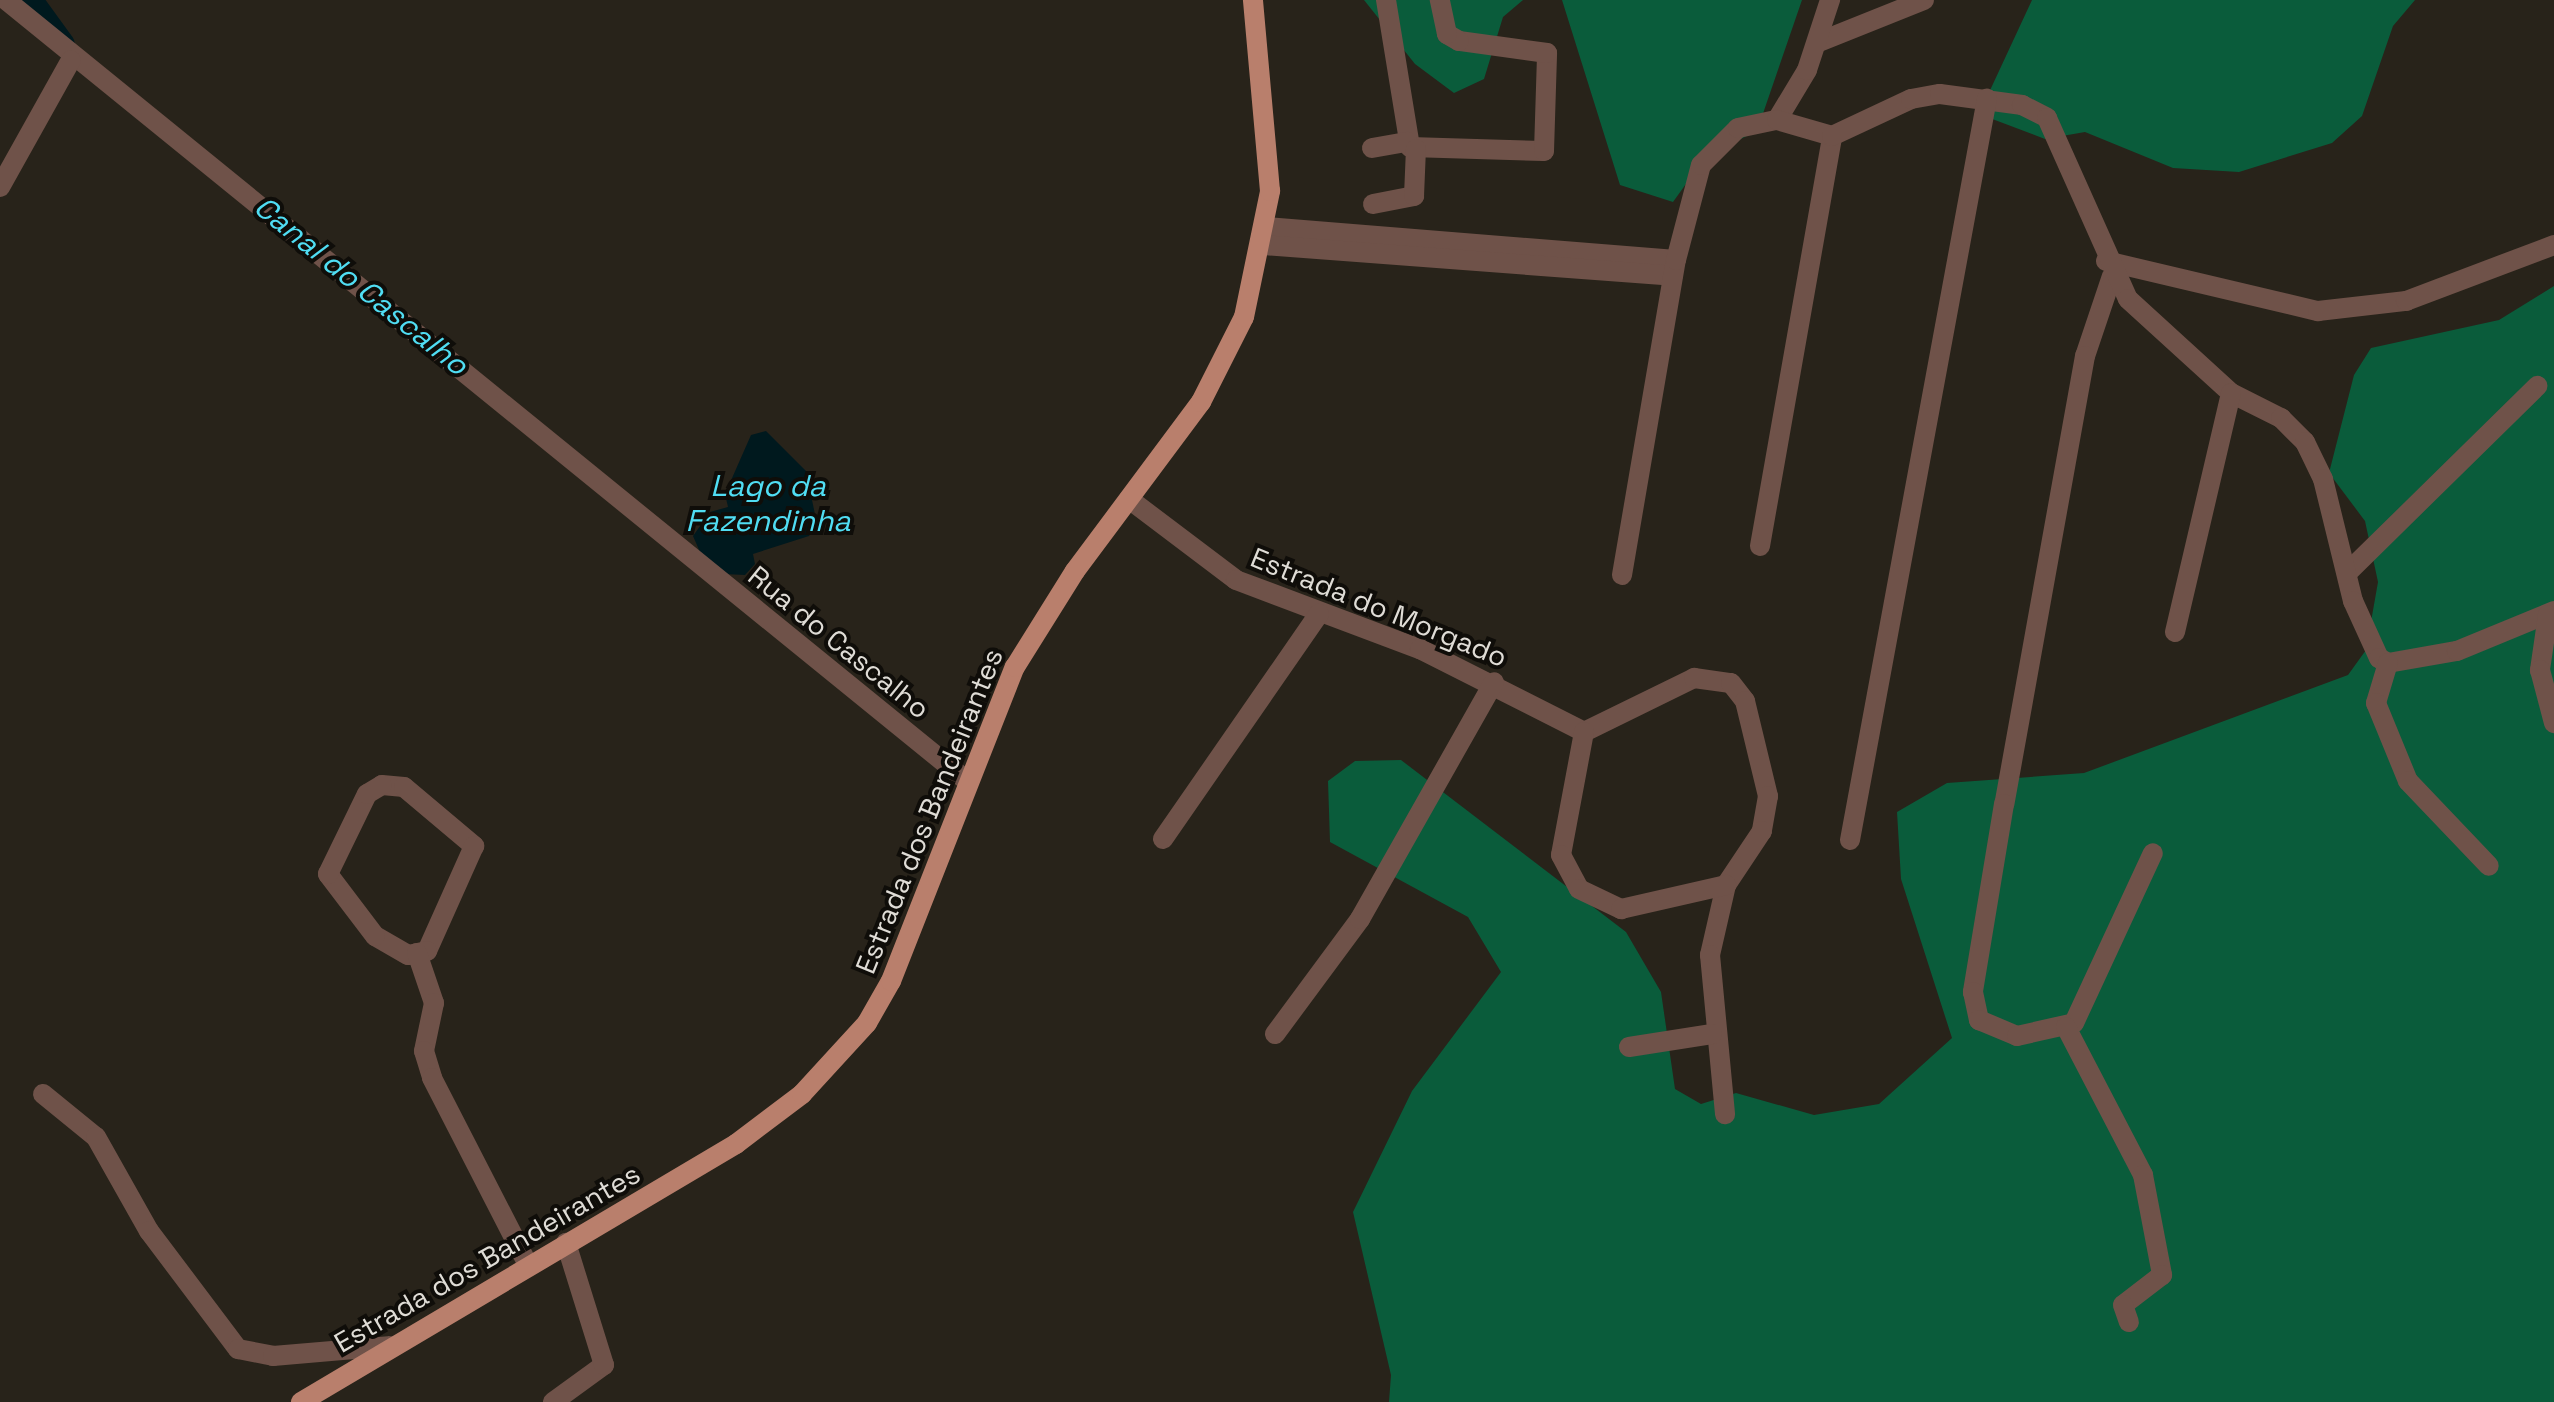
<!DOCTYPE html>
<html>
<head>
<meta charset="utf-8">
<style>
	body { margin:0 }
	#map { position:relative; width:2554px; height:1402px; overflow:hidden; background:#28231a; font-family:"Space Grotesk",sans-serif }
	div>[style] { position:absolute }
	.forest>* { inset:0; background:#0a5c3b }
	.water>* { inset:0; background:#00191e }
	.canal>* { height:22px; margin:-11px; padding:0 11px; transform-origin:11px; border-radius:11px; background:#00191e }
	.minor>* { height:20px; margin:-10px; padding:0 10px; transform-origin:10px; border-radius:10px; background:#6f5249 }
	.major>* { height:20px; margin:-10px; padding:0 10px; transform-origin:10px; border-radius:10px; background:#b97f6c }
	span { translate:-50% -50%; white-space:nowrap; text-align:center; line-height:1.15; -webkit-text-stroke:8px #0f0d09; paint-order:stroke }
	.street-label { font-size:28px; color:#dfdcd6 }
	.water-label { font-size:30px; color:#50ddf3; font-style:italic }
</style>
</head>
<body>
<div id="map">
	<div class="forest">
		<i style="clip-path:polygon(1364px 0,1523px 0,1503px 17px,1484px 79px,1454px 93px,1415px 64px)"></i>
		<i style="clip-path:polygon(1562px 0,1802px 0,1757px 131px,1706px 156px,1673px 202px,1620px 185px)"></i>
		<i style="clip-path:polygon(2032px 0,2415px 0,2393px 26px,2362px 116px,2332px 143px,2239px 172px,2173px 168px,2085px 132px,2045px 139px,1979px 114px)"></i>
		<i style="clip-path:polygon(2554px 286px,2554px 1402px,1389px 1402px,1391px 1375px,1353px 1212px,1412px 1091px,1501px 972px,1468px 917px,1330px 842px,1328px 781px,1355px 761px,1401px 760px,1626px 932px,1661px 992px,1675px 1089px,1701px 1104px,1736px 1093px,1814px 1115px,1879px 1104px,1952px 1038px,1901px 879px,1897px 812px,1947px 783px,2084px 773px,2348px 675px,2366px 650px,2378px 582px,2365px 521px,2329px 473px,2354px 375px,2371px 348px,2499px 320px)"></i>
	</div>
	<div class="water">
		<i style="clip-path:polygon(766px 431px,806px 471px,817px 524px,809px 536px,753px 554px,755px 564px,745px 575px,724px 574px,703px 559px,693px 536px,710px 512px,728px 507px,725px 494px,751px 435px)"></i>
	</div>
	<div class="canal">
		<i style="left:32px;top:0;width:54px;rotate:54deg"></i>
	</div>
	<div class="minor">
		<i style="left:6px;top:0;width:1238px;rotate:39.1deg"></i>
		<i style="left:1386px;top:0;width:149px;rotate:80.7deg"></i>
		<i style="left:1410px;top:147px;width:134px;rotate:1.7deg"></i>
		<i style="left:1544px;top:151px;width:98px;rotate:-88.2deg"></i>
		<i style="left:1547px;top:53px;width:89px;rotate:-172.2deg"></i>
		<i style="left:1459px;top:41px;width:14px;rotate:-150deg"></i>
		<i style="left:1447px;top:34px;width:35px;rotate:-102deg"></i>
		<i style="left:1819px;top:42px;width:113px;rotate:-21.8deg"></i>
		<i style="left:1777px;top:120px;width:58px;rotate:-59deg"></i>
		<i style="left:1807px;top:70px;width:74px;rotate:-71.8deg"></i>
		<i style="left:1372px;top:148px;width:36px;rotate:-10deg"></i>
		<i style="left:0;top:187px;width:145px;rotate:-60.8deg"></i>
		<i style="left:1373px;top:204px;width:42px;rotate:-11deg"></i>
		<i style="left:1414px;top:196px;width:47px;rotate:-87.6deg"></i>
		<i style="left:1266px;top:227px;width:411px;rotate:4.6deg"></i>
		<i style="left:1263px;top:245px;width:411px;rotate:4.3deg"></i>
		<i style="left:2106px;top:261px;width:218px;rotate:13.3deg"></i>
		<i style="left:2318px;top:311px;width:89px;rotate:-6.5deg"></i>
		<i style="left:2406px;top:301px;width:158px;rotate:-20.7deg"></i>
		<i style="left:2112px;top:276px;width:84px;rotate:108.6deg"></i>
		<i style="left:2085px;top:356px;width:455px;rotate:100.2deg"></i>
		<i style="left:2004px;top:804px;width:191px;rotate:99.4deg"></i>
		<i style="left:1973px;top:992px;width:29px;rotate:78deg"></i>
		<i style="left:1979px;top:1020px;width:41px;rotate:22.8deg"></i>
		<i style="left:2017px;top:1036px;width:58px;rotate:-12.8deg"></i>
		<i style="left:2074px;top:1023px;width:187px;rotate:-65.1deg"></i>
		<i style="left:1129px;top:499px;width:134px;rotate:37.1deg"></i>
		<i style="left:1236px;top:580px;width:197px;rotate:20.6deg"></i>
		<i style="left:1420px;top:649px;width:184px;rotate:26.8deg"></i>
		<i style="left:1584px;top:732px;width:123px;rotate:-26.1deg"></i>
		<i style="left:1694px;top:678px;width:37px;rotate:8deg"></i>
		<i style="left:1731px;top:683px;width:23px;rotate:52deg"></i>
		<i style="left:1745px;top:701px;width:98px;rotate:76.4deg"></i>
		<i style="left:1768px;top:796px;width:36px;rotate:100deg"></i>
		<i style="left:1762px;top:831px;width:65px;rotate:123.7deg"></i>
		<i style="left:1726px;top:885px;width:72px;rotate:102.9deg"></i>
		<i style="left:1710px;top:955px;width:160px;rotate:84.6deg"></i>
		<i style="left:1760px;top:546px;width:416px;rotate:-80deg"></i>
		<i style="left:2347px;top:573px;width:267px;rotate:-44.5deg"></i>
		<i style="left:1622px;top:575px;width:320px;rotate:-80.3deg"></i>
		<i style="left:1676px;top:260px;width:98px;rotate:-75.3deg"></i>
		<i style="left:1701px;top:165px;width:52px;rotate:-45deg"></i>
		<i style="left:1738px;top:128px;width:40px;rotate:-12deg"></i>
		<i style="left:1777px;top:120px;width:57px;rotate:16.2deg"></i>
		<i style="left:1832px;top:136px;width:87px;rotate:-25.1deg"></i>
		<i style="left:1911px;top:99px;width:29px;rotate:-10deg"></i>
		<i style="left:1940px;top:94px;width:83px;rotate:7.6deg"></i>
		<i style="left:2022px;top:105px;width:28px;rotate:27deg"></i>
		<i style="left:2047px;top:118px;width:198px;rotate:65.9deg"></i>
		<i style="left:2128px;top:299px;width:139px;rotate:42.4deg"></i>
		<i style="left:2231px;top:393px;width:56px;rotate:26.6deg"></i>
		<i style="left:2281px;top:418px;width:34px;rotate:45deg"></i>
		<i style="left:2305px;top:442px;width:41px;rotate:64.1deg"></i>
		<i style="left:2323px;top:479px;width:126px;rotate:76.2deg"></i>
		<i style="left:2353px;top:601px;width:63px;rotate:65.5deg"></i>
		<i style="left:2379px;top:658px;width:10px;rotate:29deg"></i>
		<i style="left:2388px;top:663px;width:70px;rotate:-9.9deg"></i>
		<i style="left:2457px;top:651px;width:105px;rotate:-22.4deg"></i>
		<i style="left:2548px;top:615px;width:56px;rotate:98.3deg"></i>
		<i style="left:2540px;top:670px;width:55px;rotate:75.2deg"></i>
		<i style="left:2175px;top:632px;width:245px;rotate:-76.8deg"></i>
		<i style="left:2388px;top:663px;width:42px;rotate:106.7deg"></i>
		<i style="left:2376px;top:703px;width:84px;rotate:67.7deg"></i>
		<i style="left:2408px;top:781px;width:117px;rotate:46.4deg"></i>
		<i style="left:1584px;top:732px;width:125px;rotate:100.6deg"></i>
		<i style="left:1561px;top:855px;width:38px;rotate:62deg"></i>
		<i style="left:1579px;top:889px;width:47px;rotate:25.5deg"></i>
		<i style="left:1621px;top:909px;width:108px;rotate:-12.9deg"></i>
		<i style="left:382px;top:785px;width:22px;rotate:5deg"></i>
		<i style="left:404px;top:787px;width:92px;rotate:40.1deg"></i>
		<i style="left:474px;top:846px;width:115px;rotate:114.1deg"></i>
		<i style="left:427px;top:951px;width:19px;rotate:168deg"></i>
		<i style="left:408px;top:955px;width:38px;rotate:-150deg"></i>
		<i style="left:375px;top:936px;width:78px;rotate:-127.2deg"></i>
		<i style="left:328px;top:874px;width:89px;rotate:-64deg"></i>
		<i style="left:367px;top:794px;width:17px;rotate:-31deg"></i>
		<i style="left:1163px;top:839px;width:274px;rotate:-55.3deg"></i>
		<i style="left:1850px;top:840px;width:754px;rotate:-79.53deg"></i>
		<i style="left:417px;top:953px;width:53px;rotate:71.2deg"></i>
		<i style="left:434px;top:1003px;width:49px;rotate:101.8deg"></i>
		<i style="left:424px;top:1051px;width:28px;rotate:73deg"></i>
		<i style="left:432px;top:1078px;width:210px;rotate:62.8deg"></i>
		<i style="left:2066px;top:1027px;width:167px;rotate:62.5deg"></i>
		<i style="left:2143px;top:1175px;width:102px;rotate:79.2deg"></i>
		<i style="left:2162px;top:1275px;width:49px;rotate:142.4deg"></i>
		<i style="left:2123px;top:1305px;width:18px;rotate:71deg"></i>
		<i style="left:1275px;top:1034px;width:143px;rotate:-53.5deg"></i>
		<i style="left:1360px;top:919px;width:272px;rotate:-60.5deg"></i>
		<i style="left:1629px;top:1047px;width:84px;rotate:-8.9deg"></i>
		<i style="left:43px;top:1094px;width:68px;rotate:39.1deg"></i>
		<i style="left:96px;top:1137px;width:108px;rotate:60.6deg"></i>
		<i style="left:149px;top:1231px;width:148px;rotate:53deg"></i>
		<i style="left:238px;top:1349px;width:36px;rotate:11deg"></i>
		<i style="left:273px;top:1356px;width:116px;rotate:-4.9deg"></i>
		<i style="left:553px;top:1402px;width:63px;rotate:-36deg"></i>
		<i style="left:604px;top:1365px;width:128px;rotate:-107.3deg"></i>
	</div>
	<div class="major">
		<i style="left:301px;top:1402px;width:506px;rotate:-30.67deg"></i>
		<i style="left:736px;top:1144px;width:83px;rotate:-37.1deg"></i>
		<i style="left:802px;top:1094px;width:96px;rotate:-47.5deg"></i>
		<i style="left:867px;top:1023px;width:48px;rotate:-60.3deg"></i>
		<i style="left:891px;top:981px;width:338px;rotate:-68.5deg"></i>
		<i style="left:1015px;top:667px;width:113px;rotate:-58deg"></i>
		<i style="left:1075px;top:571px;width:211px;rotate:-53.3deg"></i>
		<i style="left:1201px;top:402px;width:95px;rotate:-63.2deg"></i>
		<i style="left:1244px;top:317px;width:129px;rotate:-78.3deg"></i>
		<i style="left:1270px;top:191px;width:192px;rotate:-95.1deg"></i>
	</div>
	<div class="street-label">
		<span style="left:1379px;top:607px;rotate:22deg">Estrada do Morgado</span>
		<span style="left:839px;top:642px;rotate:39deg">Rua do Cascalho</span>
		<span style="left:929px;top:811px;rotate:-68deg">Estrada dos Bandeirantes</span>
		<span style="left:487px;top:1258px;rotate:-30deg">Estrada dos Bandeirantes</span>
	</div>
	<div class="water-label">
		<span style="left:361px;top:286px;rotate:39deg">Canal do Cascalho</span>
		<span style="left:768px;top:503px">Lago da<br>Fazendinha</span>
	</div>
</div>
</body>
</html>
